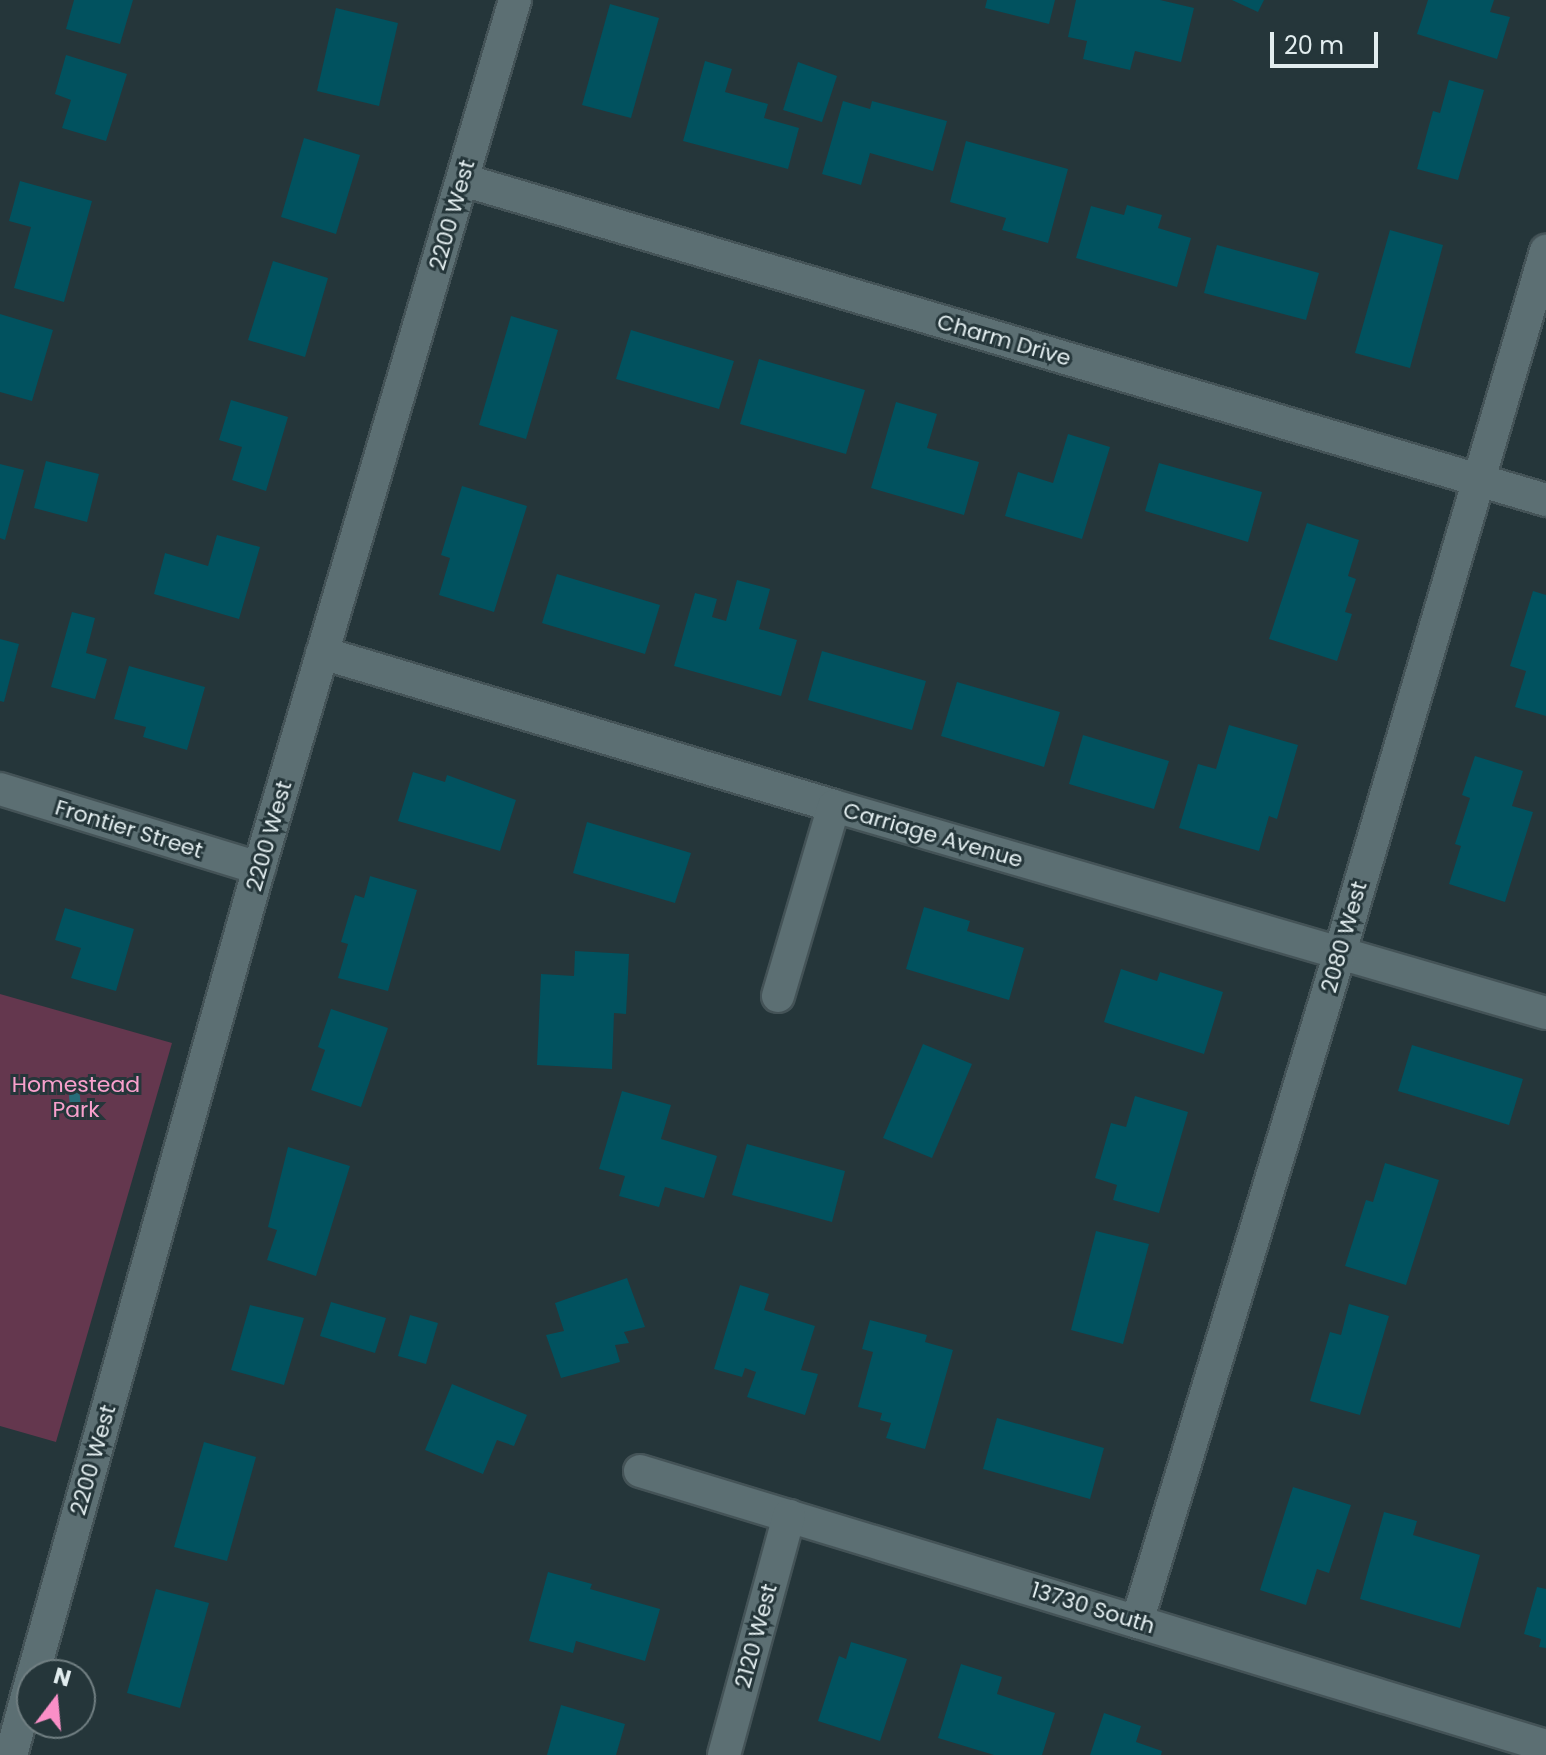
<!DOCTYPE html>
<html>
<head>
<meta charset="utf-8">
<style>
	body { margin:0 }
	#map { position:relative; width:1546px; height:1755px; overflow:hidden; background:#25363a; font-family:Poppins,sans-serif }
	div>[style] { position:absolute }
	.green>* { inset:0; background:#64374e }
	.stream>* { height:11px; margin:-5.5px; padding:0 5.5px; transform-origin:5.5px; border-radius:5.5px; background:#286c79 }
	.building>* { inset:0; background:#01525f }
	.roads { filter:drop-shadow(2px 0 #445357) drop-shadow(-2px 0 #445357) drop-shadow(0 2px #445357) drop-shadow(0 -2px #445357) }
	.minor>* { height:32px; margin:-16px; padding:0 16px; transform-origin:16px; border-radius:16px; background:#5c6f73 }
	span { translate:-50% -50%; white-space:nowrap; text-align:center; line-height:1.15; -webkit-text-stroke:6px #25363a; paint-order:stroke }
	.street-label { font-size:22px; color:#e2edef }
	.park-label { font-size:22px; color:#f8a0cc }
	.north { position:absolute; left:16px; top:1659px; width:80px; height:80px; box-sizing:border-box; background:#25363a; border:2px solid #717f82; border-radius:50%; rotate:16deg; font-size:22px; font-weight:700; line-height:32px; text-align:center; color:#e2edef }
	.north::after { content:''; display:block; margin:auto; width:28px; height:36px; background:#fa8fc7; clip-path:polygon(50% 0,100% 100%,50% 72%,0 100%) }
	.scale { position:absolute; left:1270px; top:32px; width:108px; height:36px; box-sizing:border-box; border:4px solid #e2edef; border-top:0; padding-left:10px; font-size:24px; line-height:28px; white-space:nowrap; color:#e2edef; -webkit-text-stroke:6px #25363a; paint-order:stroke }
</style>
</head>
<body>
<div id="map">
	<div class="green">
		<i style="clip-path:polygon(0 994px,172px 1043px,56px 1442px,0 1426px)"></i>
	</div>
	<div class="stream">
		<i style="left:74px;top:1096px;width:9px;rotate:84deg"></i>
	</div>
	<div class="building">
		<i style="clip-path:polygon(74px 0,133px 0,120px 44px,66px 29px)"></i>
		<i style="clip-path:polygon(987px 0,1055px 0,1049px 24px,985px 8px)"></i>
		<i style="clip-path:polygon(1076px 0,1160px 0,1194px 8px,1181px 62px,1135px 51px,1130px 70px,1083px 59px,1087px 41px,1068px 37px)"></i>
		<i style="clip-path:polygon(1232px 0,1264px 0,1258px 12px)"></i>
		<i style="clip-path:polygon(1428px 0,1494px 0,1490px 12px,1510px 17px,1497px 59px,1417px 34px)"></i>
		<i style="clip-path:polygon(610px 4px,659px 18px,631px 118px,582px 105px)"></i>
		<i style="clip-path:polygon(336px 8px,398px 23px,379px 106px,317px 91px)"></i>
		<i style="clip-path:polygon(66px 55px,127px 74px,106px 141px,62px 128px,71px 100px,55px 94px)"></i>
		<i style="clip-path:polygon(705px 61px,732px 69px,725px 92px,768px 104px,764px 118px,799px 128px,788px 169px,683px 141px)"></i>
		<i style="clip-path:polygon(798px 62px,837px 76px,822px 122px,783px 110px)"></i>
		<i style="clip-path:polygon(1449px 80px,1484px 90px,1458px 180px,1417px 169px,1433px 111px,1440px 113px)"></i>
		<i style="clip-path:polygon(843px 101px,870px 109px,872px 101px,947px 121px,933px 171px,870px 153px,861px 185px,822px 174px)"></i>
		<i style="clip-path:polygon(304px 138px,360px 155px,336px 234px,281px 217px)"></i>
		<i style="clip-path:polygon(966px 141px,1068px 169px,1048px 243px,1002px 230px,1006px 218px,950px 202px)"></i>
		<i style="clip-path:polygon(20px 181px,92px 201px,64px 302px,14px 288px,31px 227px,9px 221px)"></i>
		<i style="clip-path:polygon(1127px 205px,1162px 215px,1158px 228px,1191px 238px,1177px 287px,1076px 258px,1091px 206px,1124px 215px)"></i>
		<i style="clip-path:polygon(1390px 230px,1443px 245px,1410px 368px,1355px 353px)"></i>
		<i style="clip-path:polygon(1217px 245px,1319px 273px,1306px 320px,1204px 293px)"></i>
		<i style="clip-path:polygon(273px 261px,328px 278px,305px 357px,248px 340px)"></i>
		<i style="clip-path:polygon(0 314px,53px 330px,32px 401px,0 392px)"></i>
		<i style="clip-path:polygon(511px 316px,558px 330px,526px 439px,479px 425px)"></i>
		<i style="clip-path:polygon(631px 330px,734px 361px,719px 409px,616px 379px)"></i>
		<i style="clip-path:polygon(759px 359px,865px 390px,846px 454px,740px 424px)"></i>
		<i style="clip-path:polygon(231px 400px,288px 417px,266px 491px,232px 480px,242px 447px,219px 440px)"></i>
		<i style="clip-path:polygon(896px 402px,937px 414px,927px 448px,979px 462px,964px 515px,871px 488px)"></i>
		<i style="clip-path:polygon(1068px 434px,1110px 447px,1082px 539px,1005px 516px,1018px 472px,1053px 483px)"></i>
		<i style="clip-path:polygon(46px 461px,99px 474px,87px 522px,34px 508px)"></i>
		<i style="clip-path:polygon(1159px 463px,1262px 492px,1248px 542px,1145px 511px)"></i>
		<i style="clip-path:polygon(0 464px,24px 470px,5px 540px,0 538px)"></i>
		<i style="clip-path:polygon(462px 486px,527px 506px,494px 612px,439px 595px,450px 558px,441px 555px)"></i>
		<i style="clip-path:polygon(1307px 523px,1359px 540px,1348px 576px,1356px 579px,1345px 612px,1352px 614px,1337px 661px,1269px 639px)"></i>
		<i style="clip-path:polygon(217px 535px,260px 547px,239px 619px,154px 594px,165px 553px,208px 566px)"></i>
		<i style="clip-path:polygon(557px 574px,660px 605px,645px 654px,542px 623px)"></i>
		<i style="clip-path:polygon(737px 580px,770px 589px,759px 629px,797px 640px,781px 696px,674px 666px,695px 593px,717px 599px,712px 617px,726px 621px)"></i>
		<i style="clip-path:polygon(1533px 591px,1546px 595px,1546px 716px,1515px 707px,1526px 671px,1510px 666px)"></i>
		<i style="clip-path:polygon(72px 612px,95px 618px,86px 653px,107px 659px,95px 699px,51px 687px)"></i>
		<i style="clip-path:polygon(0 639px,19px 644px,4px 702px,0 701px)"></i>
		<i style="clip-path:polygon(822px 651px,926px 681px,912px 730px,808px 700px)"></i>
		<i style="clip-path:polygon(129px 666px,205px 687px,187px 750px,143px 737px,146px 727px,114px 719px)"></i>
		<i style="clip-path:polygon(957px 682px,1060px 712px,1044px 767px,941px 736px)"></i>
		<i style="clip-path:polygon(1229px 725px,1298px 745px,1277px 819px,1269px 816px,1259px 851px,1179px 828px,1198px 764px,1216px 769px)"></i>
		<i style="clip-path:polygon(1083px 735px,1169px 761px,1154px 809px,1069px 784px)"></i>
		<i style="clip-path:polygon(1475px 756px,1523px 771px,1512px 806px,1533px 812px,1505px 902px,1449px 884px,1461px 846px,1455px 844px,1470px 798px,1462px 795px)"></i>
		<i style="clip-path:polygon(413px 772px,445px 782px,447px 775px,516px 800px,500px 851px,398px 821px)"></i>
		<i style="clip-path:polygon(587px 822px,691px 853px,675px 903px,573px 873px)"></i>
		<i style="clip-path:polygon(370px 876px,417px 890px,388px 991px,338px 978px,348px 944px,341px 942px,355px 895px,364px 898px)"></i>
		<i style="clip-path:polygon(924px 907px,970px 921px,967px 931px,1024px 948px,1009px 1000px,906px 969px)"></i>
		<i style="clip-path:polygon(65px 908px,134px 929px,116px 991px,71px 978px,81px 948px,55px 940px)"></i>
		<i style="clip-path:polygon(575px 951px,629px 954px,626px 1014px,614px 1013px,612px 1069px,537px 1065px,541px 974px,574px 976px)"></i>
		<i style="clip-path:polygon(1121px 969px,1157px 981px,1160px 972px,1223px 992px,1204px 1054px,1104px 1022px)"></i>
		<i style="clip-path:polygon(331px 1009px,388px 1028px,361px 1107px,311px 1090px,325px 1050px,318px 1047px)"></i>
		<i style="clip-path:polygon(923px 1044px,972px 1064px,932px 1158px,883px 1138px)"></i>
		<i style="clip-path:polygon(1412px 1045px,1523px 1079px,1509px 1125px,1398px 1091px)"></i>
		<i style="clip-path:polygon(622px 1091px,671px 1105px,661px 1139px,717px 1156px,704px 1198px,665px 1187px,659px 1207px,619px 1196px,625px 1176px,599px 1169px)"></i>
		<i style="clip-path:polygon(1135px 1096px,1188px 1112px,1159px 1213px,1113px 1200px,1117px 1185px,1095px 1178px,1111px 1123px,1126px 1127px)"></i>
		<i style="clip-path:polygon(747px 1144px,845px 1171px,832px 1222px,732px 1195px)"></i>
		<i style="clip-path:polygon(288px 1147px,350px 1166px,316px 1276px,267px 1260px,277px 1230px,268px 1227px)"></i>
		<i style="clip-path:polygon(1385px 1163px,1439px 1180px,1406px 1285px,1345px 1266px,1366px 1200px,1373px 1202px)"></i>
		<i style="clip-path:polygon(1096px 1231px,1149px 1244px,1123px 1344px,1071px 1330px)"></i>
		<i style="clip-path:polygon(627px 1278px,645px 1327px,624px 1332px,629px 1343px,615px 1345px,620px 1362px,561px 1378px,546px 1335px,564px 1331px,555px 1303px)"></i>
		<i style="clip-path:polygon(740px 1285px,769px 1294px,764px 1310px,815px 1326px,801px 1370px,818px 1374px,805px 1415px,747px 1397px,756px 1372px,745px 1368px,742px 1377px,714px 1369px)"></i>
		<i style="clip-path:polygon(331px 1302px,386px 1318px,375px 1353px,320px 1336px)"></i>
		<i style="clip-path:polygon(1349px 1304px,1389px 1316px,1360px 1415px,1310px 1401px,1330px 1332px,1341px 1335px)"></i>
		<i style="clip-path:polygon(250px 1305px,304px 1318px,284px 1385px,231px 1370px)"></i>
		<i style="clip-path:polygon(410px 1315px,438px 1323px,426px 1364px,398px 1356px)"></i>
		<i style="clip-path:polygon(870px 1320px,927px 1335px,925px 1342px,953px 1350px,925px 1449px,886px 1438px,891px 1423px,880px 1420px,882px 1413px,858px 1407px,873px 1352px,862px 1349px)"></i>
		<i style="clip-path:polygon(452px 1384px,527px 1415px,514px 1446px,497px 1440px,483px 1474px,425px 1450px)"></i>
		<i style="clip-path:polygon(997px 1418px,1104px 1448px,1090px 1499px,983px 1469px)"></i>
		<i style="clip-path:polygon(204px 1442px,256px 1457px,227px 1561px,174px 1547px)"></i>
		<i style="clip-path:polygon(1293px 1487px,1351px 1505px,1329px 1573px,1317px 1569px,1306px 1605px,1260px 1590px)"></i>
		<i style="clip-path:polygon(1384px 1512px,1417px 1521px,1413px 1535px,1480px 1555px,1460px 1628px,1360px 1599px)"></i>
		<i style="clip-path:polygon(548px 1572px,592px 1584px,590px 1589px,660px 1609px,645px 1661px,576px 1641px,573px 1653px,529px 1641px)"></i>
		<i style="clip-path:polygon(1537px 1587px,1546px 1589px,1546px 1648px,1539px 1647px,1541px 1639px,1524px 1634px)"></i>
		<i style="clip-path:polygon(156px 1589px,209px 1603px,180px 1708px,127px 1693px)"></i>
		<i style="clip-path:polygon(851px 1642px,907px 1659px,880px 1741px,818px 1721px,839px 1656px,846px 1659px)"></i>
		<i style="clip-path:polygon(961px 1664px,1002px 1677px,997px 1694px,1055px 1713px,1042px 1755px,994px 1755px,938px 1738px)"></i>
		<i style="clip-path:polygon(561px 1705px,625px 1724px,616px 1755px,547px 1755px)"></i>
		<i style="clip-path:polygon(1104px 1713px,1141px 1726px,1136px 1742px,1162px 1751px,1161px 1755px,1090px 1755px)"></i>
	</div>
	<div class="roads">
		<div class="minor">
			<i style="left:463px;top:180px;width:1129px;rotate:16.46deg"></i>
			<i style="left:322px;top:653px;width:534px;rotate:16.64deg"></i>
			<i style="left:834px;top:806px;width:741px;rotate:16.21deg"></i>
			<i style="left:0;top:789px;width:271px;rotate:17deg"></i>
			<i style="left:778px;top:996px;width:198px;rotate:-73.6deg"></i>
			<i style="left:640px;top:1471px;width:947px;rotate:16.88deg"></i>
			<i style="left:1137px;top:1622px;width:700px;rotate:-73.14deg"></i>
			<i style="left:1340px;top:952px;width:731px;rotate:-73.62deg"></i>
			<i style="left:33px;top:1675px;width:838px;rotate:-74.36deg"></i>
			<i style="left:259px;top:868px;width:905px;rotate:-73.57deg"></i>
			<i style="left:11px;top:1755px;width:80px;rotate:-74.7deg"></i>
			<i style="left:724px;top:1755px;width:248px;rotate:-74.8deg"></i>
		</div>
	</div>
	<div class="street-label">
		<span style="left:452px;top:215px;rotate:-74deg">2200 West</span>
		<span style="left:1004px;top:340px;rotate:16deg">Charm Drive</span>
		<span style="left:129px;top:829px;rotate:17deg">Frontier Street</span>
		<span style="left:933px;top:835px;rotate:16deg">Carriage Avenue</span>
		<span style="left:269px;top:836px;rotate:-74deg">2200 West</span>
		<span style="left:1344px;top:937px;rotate:-74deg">2080 West</span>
		<span style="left:93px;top:1460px;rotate:-74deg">2200 West</span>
		<span style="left:1093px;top:1608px;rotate:17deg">13730 South</span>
		<span style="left:756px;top:1636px;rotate:-75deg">2120 West</span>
	</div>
	<div class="park-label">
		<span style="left:76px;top:1097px">Homestead<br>Park</span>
	</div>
	<div class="north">N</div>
	<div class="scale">20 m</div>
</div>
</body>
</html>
